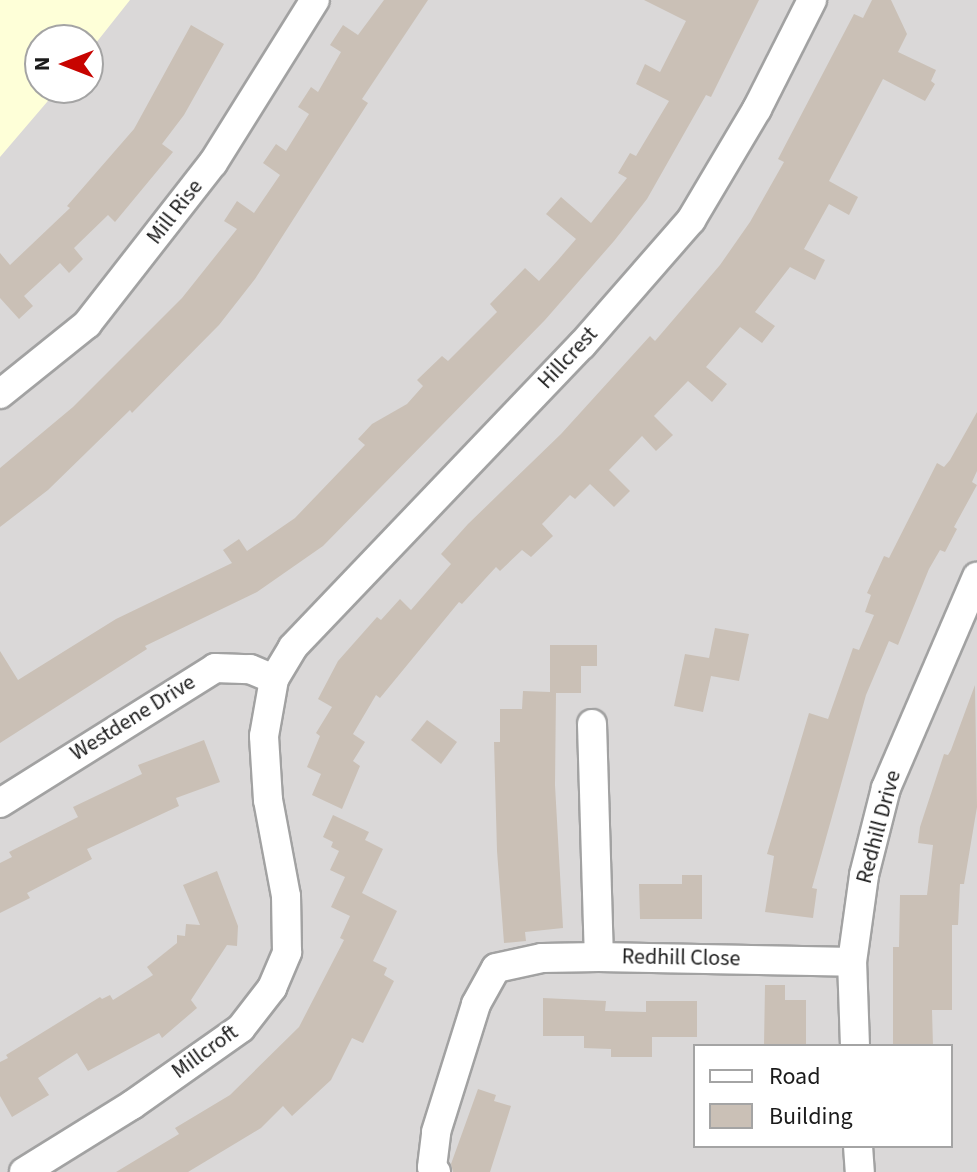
<!DOCTYPE html>
<html>
<head>
<meta charset="utf-8">
<style>
	body { margin:0 }
	#map { position:relative; width:977px; height:1172px; overflow:hidden; background:#eee9e0; font-family:"Source Sans 3",sans-serif }
	div>[style] { position:absolute }
	.residential>* { inset:0; background:#dad8d8 }
	.education>* { inset:0; background:#feffd8 }
	.building>* { inset:0; background:#cac0b6 }
	.roads { filter:drop-shadow(2px 0 #a2a2a2) drop-shadow(-2px 0 #a2a2a2) drop-shadow(0 2px #a2a2a2) drop-shadow(0 -2px #a2a2a2) }
	.street>* { height:28px; margin:-14px; padding:0 14px; transform-origin:14px; border-radius:14px; background:#fff }
	span { translate:-50% -50%; white-space:nowrap; text-align:center; line-height:1.15; -webkit-text-stroke:6px #fff; paint-order:stroke }
	.street-label { font-size:22px; color:#1b1b1b }
	.legend { position:absolute; left:693px; top:1044px; width:260px; height:104px; box-sizing:border-box; background:#fff; border:2px solid #a4a4a4; margin:0; padding:10px 14px; list-style:none; font-size:24px; color:#1b1b1b }
	.legend li { display:flex; align-items:center; gap:16px; height:40px }
	.legend b { width:40px; border:2px solid #a4a4a4 }
	.north { position:absolute; left:24px; top:24px; width:80px; height:80px; box-sizing:border-box; background:#fff; border:2px solid #a4a4a4; border-radius:50%; rotate:270deg; font-size:22px; font-weight:700; line-height:32px; text-align:center; color:#1b1b1b }
	.north::after { content:''; display:block; margin:auto; width:28px; height:36px; background:#c70400; clip-path:polygon(50% 0,100% 100%,50% 72%,0 100%) }
</style>
</head>
<body>
<div id="map">
	<div class="residential">
		<i style="clip-path:polygon(evenodd,0 0,977px 0,977px 1172px,0 1172px,0 0,40px 40px,88px 40px,88px 88px,40px 88px,40px 40px,0 0,695px 1046px,951px 1046px,951px 1146px,695px 1146px,695px 1046px)"></i>
	</div>
	<div class="education">
		<i style="clip-path:polygon(0 0,130px 0,88px 53px,88px 40px,40px 40px,40px 88px,59px 88px,0 157px)"></i>
	</div>
	<div class="building">
		<i style="clip-path:polygon(384px 0,428px 0,362px 99px,368px 103px,255px 279px,219px 325px,132px 413px,130px 410px,48px 490px,0 527px,0 468px,73px 407px,182px 298px,237px 229px,224px 221px,237px 201px,254px 213px,280px 175px,263px 163px,276px 144px,286px 151px,309px 114px,298px 107px,311px 87px,318px 92px,341px 52px,330px 45px,343px 25px,358px 35px)"></i>
		<i style="clip-path:polygon(644px 0,759px 0,711px 97px,706px 95px,647px 199px,614px 241px,545px 320px,323px 546px,257px 592px,145px 646px,147px 649px,0 743px,0 651px,18px 680px,116px 619px,232px 563px,223px 550px,239px 539px,247px 551px,295px 518px,365px 445px,358px 439px,372px 424px,407px 404px,423px 386px,417px 380px,442px 356px,448px 361px,497px 312px,490px 304px,525px 268px,539px 281px,558px 260px,576px 239px,546px 214px,561px 197px,591px 223px,627px 178px,618px 173px,630px 153px,636px 156px,669px 101px,636px 84px,645px 64px,660px 72px,686px 21px)"></i>
		<i style="clip-path:polygon(872px 0,891px 0,907px 34px,898px 52px,936px 70px,931px 81px,935px 84px,925px 101px,883px 79px,829px 181px,858px 197px,849px 215px,829px 204px,804px 249px,825px 260px,815px 280px,790px 267px,755px 312px,775px 326px,762px 343px,740px 327px,706px 367px,727px 384px,712px 402px,688px 381px,654px 416px,673px 435px,656px 451px,642px 436px,609px 470px,630px 491px,614px 507px,590px 484px,575px 499px,570px 495px,542px 524px,553px 536px,531px 557px,522px 550px,500px 571px,496px 567px,462px 604px,459px 602px,380px 698px,376px 695px,353px 734px,365px 742px,353px 761px,360px 766px,342px 809px,312px 795px,321px 774px,307px 767px,320px 736px,316px 733px,332px 707px,318px 699px,338px 661px,377px 617px,381px 620px,400px 599px,411px 610px,451px 564px,441px 554px,468px 524px,561px 434px,650px 336px,655px 341px,720px 265px,750px 222px,784px 162px,778px 159px,854px 14px,863px 18px)"></i>
		<i style="clip-path:polygon(191px 25px,224px 44px,184px 115px,162px 144px,173px 152px,115px 222px,108px 215px,74px 248px,83px 259px,69px 273px,60px 263px,24px 296px,33px 306px,19px 319px,0 298px,0 253px,10px 265px,70px 208px,67px 206px,134px 129px)"></i>
		<i style="clip-path:polygon(977px 412px,977px 471px,972px 482px,977px 485px,954px 527px,957px 529px,945px 552px,940px 550px,929px 569px,898px 645px,889px 641px,866px 695px,812px 888px,817px 889px,813px 918px,765px 912px,774px 856px,767px 854px,809px 713px,828px 719px,853px 648px,859px 650px,874px 615px,865px 612px,871px 595px,867px 593px,884px 556px,889px 558px,937px 463px,944px 467px,950px 460px)"></i>
		<i style="clip-path:polygon(715px 628px,749px 634px,739px 681px,711px 676px,703px 712px,674px 706px,685px 654px,709px 658px)"></i>
		<i style="clip-path:polygon(550px 645px,597px 645px,597px 666px,581px 666px,581px 693px,556px 693px,555px 785px,563px 928px,525px 932px,526px 941px,504px 943px,497px 851px,494px 742px,500px 742px,500px 709px,522px 709px,523px 691px,550px 692px)"></i>
		<i style="clip-path:polygon(975px 685px,977px 807px,964px 884px,960px 884px,958px 925px,952px 925px,952px 1010px,932px 1010px,933px 1046px,893px 1046px,893px 947px,899px 947px,900px 895px,927px 895px,933px 845px,918px 843px,920px 827px,944px 754px,948px 755px,951px 750px)"></i>
		<i style="clip-path:polygon(427px 720px,457px 742px,441px 764px,411px 740px)"></i>
		<i style="clip-path:polygon(204px 740px,220px 782px,176px 798px,179px 806px,87px 849px,92px 859px,27px 893px,30px 898px,0 913px,0 863px,12px 857px,9px 852px,78px 817px,73px 807px,142px 774px,138px 765px)"></i>
		<i style="clip-path:polygon(333px 815px,369px 832px,365px 840px,383px 849px,362px 893px,397px 911px,373px 961px,387px 968px,384px 975px,394px 981px,363px 1043px,352px 1038px,331px 1080px,292px 1116px,283px 1106px,261px 1128px,188px 1172px,116px 1172px,179px 1134px,175px 1128px,230px 1095px,299px 1027px,344px 940px,340px 938px,350px 916px,331px 907px,345px 877px,330px 870px,339px 851px,331px 847px,333px 842px,323px 837px)"></i>
		<i style="clip-path:polygon(217px 871px,238px 926px,237px 946px,227px 945px,191px 1000px,197px 1008px,162px 1038px,159px 1033px,88px 1071px,77px 1053px,38px 1078px,49px 1095px,12px 1117px,0 1096px,0 1062px,8px 1058px,6px 1055px,100px 997px,102px 999px,110px 995px,113px 1000px,153px 975px,147px 967px,177px 943px,177px 935px,185px 936px,186px 924px,200px 925px,183px 885px)"></i>
		<i style="clip-path:polygon(682px 875px,702px 875px,702px 919px,640px 919px,639px 884px,682px 884px)"></i>
		<i style="clip-path:polygon(765px 985px,785px 985px,785px 1000px,806px 1000px,806px 1046px,764px 1046px)"></i>
		<i style="clip-path:polygon(543px 998px,606px 1001px,605px 1011px,646px 1012px,646px 1001px,697px 1001px,697px 1037px,652px 1037px,652px 1057px,611px 1057px,611px 1049px,584px 1048px,584px 1036px,543px 1036px)"></i>
		<i style="clip-path:polygon(478px 1089px,496px 1095px,494px 1101px,511px 1106px,490px 1172px,453px 1172px,451px 1164px)"></i>
	</div>
	<div class="roads">
		<div class="street">
			<i style="left:0;top:394px;width:112px;rotate:-38.8deg"></i>
			<i style="left:87px;top:324px;width:204px;rotate:-52deg"></i>
			<i style="left:213px;top:163px;width:192px;rotate:-58deg"></i>
			<i style="left:592px;top:724px;width:233px;rotate:88.3deg"></i>
			<i style="left:599px;top:957px;width:253px;rotate:1.1deg"></i>
			<i style="left:0;top:803px;width:254px;rotate:-32.1deg"></i>
			<i style="left:215px;top:668px;width:35px;rotate:2deg"></i>
			<i style="left:250px;top:669px;width:26px;rotate:23deg"></i>
			<i style="left:855px;top:1046px;width:84px;rotate:-92deg"></i>
			<i style="left:852px;top:962px;width:88px;rotate:-82.1deg"></i>
			<i style="left:864px;top:875px;width:90px;rotate:-75.8deg"></i>
			<i style="left:886px;top:788px;width:230px;rotate:-66.7deg"></i>
			<i style="left:858px;top:1146px;width:26px;rotate:86deg"></i>
			<i style="left:24px;top:1172px;width:127px;rotate:-31.8deg"></i>
			<i style="left:132px;top:1105px;width:133px;rotate:-35.2deg"></i>
			<i style="left:241px;top:1028px;width:51px;rotate:-52.2deg"></i>
			<i style="left:272px;top:988px;width:39px;rotate:-67deg"></i>
			<i style="left:287px;top:952px;width:56px;rotate:-91deg"></i>
			<i style="left:286px;top:896px;width:98px;rotate:-100.6deg"></i>
			<i style="left:268px;top:800px;width:64px;rotate:-93.6deg"></i>
			<i style="left:264px;top:736px;width:58px;rotate:-80deg"></i>
			<i style="left:274px;top:679px;width:37px;rotate:-59deg"></i>
			<i style="left:293px;top:647px;width:418px;rotate:-46.3deg"></i>
			<i style="left:582px;top:345px;width:166px;rotate:-48.9deg"></i>
			<i style="left:691px;top:220px;width:129px;rotate:-59.3deg"></i>
			<i style="left:757px;top:109px;width:122px;rotate:-63.2deg"></i>
			<i style="left:436px;top:1172px;width:6px;rotate:-129deg"></i>
			<i style="left:432px;top:1167px;width:35px;rotate:-83deg"></i>
			<i style="left:436px;top:1132px;width:134px;rotate:-72.6deg"></i>
			<i style="left:476px;top:1004px;width:41px;rotate:-60.9deg"></i>
			<i style="left:496px;top:968px;width:47px;rotate:-12.3deg"></i>
			<i style="left:542px;top:958px;width:57px;rotate:-1deg"></i>
		</div>
	</div>
	<div class="street-label">
		<span style="left:175px;top:212px;rotate:-52deg">Mill Rise</span>
		<span style="left:568px;top:358px;rotate:-47deg">Hillcrest</span>
		<span style="left:133px;top:718px;rotate:-32deg">Westdene Drive</span>
		<span style="left:879px;top:827px;rotate:-75deg">Redhill Drive</span>
		<span style="left:681px;top:958px;rotate:1deg">Redhill Close</span>
		<span style="left:205px;top:1052px;rotate:-36deg">Millcroft</span>
	</div>
	<ul class="legend">
	<li><b style="height:10px;background:#fff"></b>Road</li>
	<li><b style="height:22px;background:#cac0b6"></b>Building</li>
	</ul>
	<div class="north">N</div>
</div>
</body>
</html>
